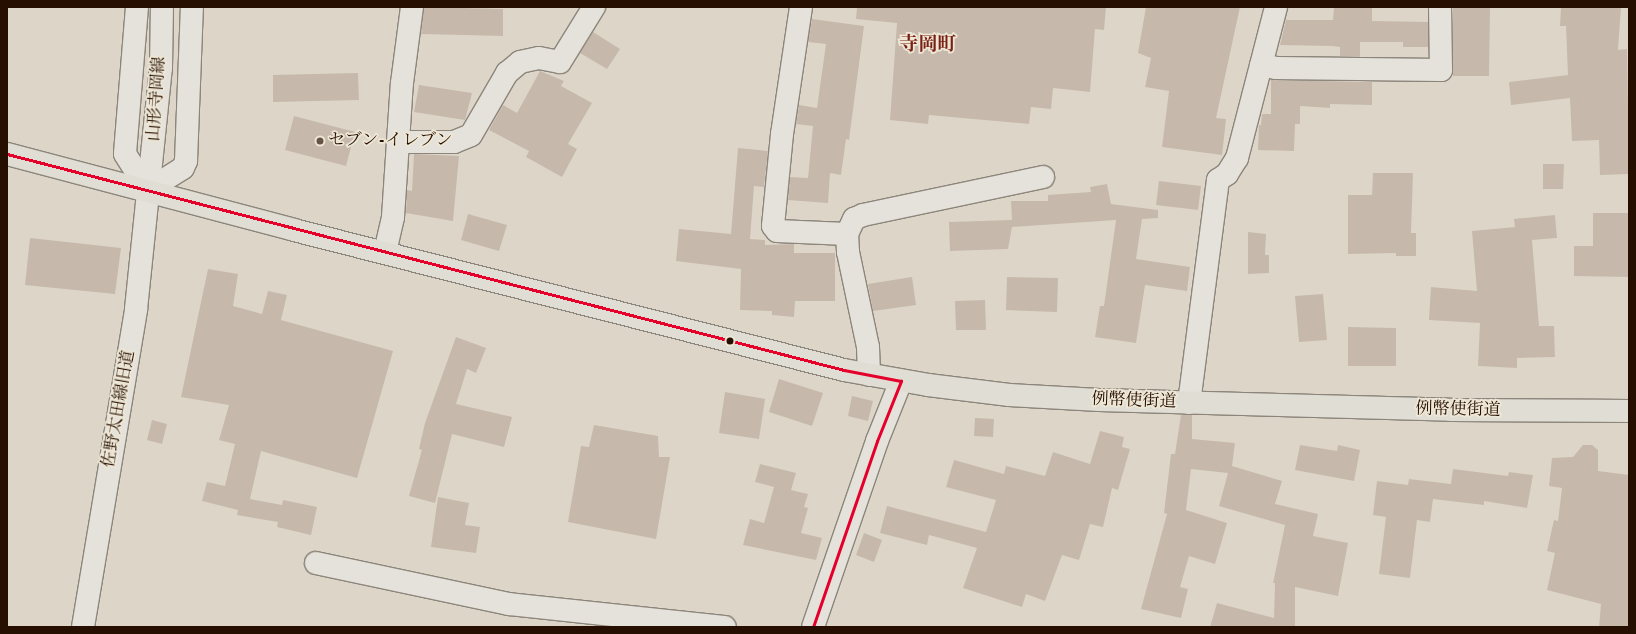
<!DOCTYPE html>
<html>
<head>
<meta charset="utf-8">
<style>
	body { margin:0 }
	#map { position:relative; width:1636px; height:634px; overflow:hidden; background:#ddd6c8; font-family:"IM FELL DW Pica","Noto Serif JP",serif }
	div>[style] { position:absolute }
	.building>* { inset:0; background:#c6b9ac }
	.roads { filter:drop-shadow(1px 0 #8c857b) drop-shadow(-1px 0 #8c857b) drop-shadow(0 1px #8c857b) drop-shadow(0 -1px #8c857b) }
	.street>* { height:22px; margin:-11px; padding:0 11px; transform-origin:11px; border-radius:11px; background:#e5e2db }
	.secondary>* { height:22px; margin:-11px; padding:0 11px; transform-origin:11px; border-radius:11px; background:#e5e2db }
	.primary>* { height:22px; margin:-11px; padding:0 11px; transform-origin:11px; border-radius:11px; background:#e0ddd4 }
	.bus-1>* { height:3px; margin:-1.5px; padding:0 1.5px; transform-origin:1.5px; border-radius:1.5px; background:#e4002b }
	.dots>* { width:11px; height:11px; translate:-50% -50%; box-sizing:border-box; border:2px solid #eee7d6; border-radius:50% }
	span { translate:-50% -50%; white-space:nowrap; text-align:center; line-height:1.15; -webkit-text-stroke:3.5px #eee7d6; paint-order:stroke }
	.street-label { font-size:17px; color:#260f00 }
	.poi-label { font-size:17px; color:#260f00 }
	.left { translate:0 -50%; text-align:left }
	.quarter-label { font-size:19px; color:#7a1f14; font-weight:700 }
	.frame { position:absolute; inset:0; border:8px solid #260f00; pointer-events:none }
</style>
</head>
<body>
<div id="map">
	<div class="building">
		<i style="clip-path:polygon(424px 7px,503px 9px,503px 36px,421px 34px)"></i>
		<i style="clip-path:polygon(857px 7px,1106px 7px,1104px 30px,1095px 29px,1090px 92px,1053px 88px,1051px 109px,1031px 107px,1029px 124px,929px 115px,928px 124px,890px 120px,897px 23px,856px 19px)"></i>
		<i style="clip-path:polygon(1146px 7px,1240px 7px,1216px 118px,1226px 119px,1222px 155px,1162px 147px,1169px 91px,1145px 87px,1151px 58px,1138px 53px)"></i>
		<i style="clip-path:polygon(1334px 7px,1372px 7px,1372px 21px,1428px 22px,1428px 47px,1403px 47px,1403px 42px,1360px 42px,1360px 57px,1340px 56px,1340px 47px,1332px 46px,1280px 45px,1286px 20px,1333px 20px)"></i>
		<i style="clip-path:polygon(1453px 7px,1490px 7px,1489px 76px,1453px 76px)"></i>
		<i style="clip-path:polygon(1561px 7px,1621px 7px,1618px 50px,1627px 49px,1629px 174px,1600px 175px,1599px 140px,1572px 141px,1570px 98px,1511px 105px,1509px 82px,1568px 75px,1566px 26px,1560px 26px)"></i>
		<i style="clip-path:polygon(812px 19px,864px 26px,849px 140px,846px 139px,841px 175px,830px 173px,828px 203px,788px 200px,790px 177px,808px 178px,813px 126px,796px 124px,799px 105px,817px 108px,826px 44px,808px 42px)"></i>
		<i style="clip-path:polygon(593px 32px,620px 49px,607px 69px,580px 53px)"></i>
		<i style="clip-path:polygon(540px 71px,564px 81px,561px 86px,592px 103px,568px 144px,577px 149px,562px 177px,526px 157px,529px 151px,489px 130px,503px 105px,517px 113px)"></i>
		<i style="clip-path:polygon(358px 73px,359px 100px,273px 102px,273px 75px)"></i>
		<i style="clip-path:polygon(1271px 80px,1372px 82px,1372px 105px,1330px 104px,1330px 108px,1300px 106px,1300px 124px,1295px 124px,1294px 151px,1258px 150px,1259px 125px,1261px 125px,1262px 114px,1271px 114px)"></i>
		<i style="clip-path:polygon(419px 85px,472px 93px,465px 120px,414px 112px)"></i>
		<i style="clip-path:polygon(294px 116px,355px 132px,346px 166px,285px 150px)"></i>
		<i style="clip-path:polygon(738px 148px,768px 151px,764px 187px,754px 186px,750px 239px,765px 240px,765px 245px,794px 244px,794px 253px,835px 253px,835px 301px,795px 301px,794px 317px,772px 315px,772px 311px,740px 310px,741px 269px,676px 261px,679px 229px,731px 234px)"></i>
		<i style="clip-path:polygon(414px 154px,459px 156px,453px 221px,406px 213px,407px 190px,412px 191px)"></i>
		<i style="clip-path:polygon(1543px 164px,1564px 164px,1563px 189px,1543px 189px)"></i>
		<i style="clip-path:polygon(1373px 173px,1413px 173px,1411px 233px,1416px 233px,1416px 256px,1396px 256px,1396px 253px,1348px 254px,1348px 195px,1372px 195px)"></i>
		<i style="clip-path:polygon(1159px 181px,1201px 186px,1198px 210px,1156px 205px)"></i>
		<i style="clip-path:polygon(1107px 184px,1111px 204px,1158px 210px,1158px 218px,1142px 219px,1136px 259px,1190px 267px,1187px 291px,1145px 285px,1136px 343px,1095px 337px,1100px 306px,1104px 306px,1116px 220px,1012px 227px,1008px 249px,950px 251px,949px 222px,1012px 220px,1011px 201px,1048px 201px,1048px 195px,1091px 192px,1090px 187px)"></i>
		<i style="clip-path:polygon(1593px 213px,1629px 213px,1629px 277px,1574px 276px,1574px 246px,1593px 246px)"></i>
		<i style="clip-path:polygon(468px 214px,507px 225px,499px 251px,461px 240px)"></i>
		<i style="clip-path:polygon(1555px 215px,1557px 238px,1532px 240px,1539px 326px,1554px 326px,1555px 357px,1517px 358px,1517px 368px,1478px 366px,1480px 323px,1429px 320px,1431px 287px,1477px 291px,1472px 231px,1515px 227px,1514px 219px)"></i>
		<i style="clip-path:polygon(1248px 232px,1266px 234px,1265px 255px,1269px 255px,1269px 273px,1248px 274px)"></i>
		<i style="clip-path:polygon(30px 238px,121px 248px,115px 294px,25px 285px)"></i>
		<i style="clip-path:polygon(208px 269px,238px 274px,233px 306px,262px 314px,268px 291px,287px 295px,281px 320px,393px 351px,357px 478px,261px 451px,250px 499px,282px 505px,283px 500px,317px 507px,311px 535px,277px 527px,278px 522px,237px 515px,238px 510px,202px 501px,207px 482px,225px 486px,235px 444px,219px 440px,229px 405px,181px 397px)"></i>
		<i style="clip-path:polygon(912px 277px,916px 305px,873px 311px,868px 284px)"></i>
		<i style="clip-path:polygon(1007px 277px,1058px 278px,1057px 312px,1006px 310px)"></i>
		<i style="clip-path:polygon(1323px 294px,1327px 340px,1299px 342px,1295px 296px)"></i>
		<i style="clip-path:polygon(985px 300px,986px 330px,956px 330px,955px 301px)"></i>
		<i style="clip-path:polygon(1348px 327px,1396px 328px,1396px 366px,1348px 366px)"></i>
		<i style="clip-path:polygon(456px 337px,486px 348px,476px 373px,467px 369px,456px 404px,512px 417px,504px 447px,452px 434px,435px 503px,409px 496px,422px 450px,419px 449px,425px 423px)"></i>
		<i style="clip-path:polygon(779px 379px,823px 393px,812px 426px,769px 412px)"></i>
		<i style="clip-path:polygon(725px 392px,765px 399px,759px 439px,719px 433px)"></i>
		<i style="clip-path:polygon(852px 396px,873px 401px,868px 421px,848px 416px)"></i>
		<i style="clip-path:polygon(1181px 415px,1192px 415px,1192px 439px,1235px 443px,1232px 466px,1282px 481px,1275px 504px,1318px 514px,1313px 536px,1348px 543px,1338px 596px,1295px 587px,1295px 627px,1210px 627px,1217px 603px,1274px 618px,1275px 583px,1273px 583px,1285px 525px,1219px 506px,1228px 473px,1191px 469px,1186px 510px,1227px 523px,1215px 564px,1189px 556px,1180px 587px,1188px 589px,1181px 618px,1141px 609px,1167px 514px,1164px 513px,1171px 454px,1175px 454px)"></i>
		<i style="clip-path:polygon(975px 418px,994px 419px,993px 437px,974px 436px)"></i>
		<i style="clip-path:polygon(152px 420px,167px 424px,162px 444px,147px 440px)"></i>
		<i style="clip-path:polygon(594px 425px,658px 436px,659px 457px,670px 457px,656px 539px,568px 522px,581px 446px,589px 447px)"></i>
		<i style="clip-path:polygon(1100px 431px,1124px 437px,1122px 447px,1130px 449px,1118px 490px,1112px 488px,1103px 527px,1090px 524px,1079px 560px,1062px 555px,1045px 601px,1026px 594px,1022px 607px,963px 588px,977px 548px,929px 535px,927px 545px,880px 533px,887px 506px,986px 532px,996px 500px,946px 487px,954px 460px,1004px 474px,1006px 466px,1045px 476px,1053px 452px,1090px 464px)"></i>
		<i style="clip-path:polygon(1300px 445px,1337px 451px,1338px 445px,1360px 450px,1354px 481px,1295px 470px)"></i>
		<i style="clip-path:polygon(1583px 445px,1592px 445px,1598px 450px,1598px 471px,1629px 475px,1629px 627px,1599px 627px,1601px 604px,1547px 590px,1555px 553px,1547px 551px,1554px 520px,1558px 521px,1562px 488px,1549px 486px,1552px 458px,1573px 457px)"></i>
		<i style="clip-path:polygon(760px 464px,796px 473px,791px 490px,808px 494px,804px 507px,808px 508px,801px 533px,822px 538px,816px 560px,743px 545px,750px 519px,764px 523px,774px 487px,755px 482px)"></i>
		<i style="clip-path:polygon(1453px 469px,1508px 476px,1509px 472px,1533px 475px,1527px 508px,1484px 501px,1484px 505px,1433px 499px,1430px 522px,1417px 520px,1410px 578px,1379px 574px,1386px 517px,1373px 515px,1377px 481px,1408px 485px,1409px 479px,1451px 484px)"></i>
		<i style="clip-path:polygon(438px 497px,469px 503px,465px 525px,480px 527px,476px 553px,431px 547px)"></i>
		<i style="clip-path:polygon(864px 533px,882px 540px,874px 562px,856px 555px)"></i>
	</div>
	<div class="roads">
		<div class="street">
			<i style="left:137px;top:7px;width:147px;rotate:94.7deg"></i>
			<i style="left:125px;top:154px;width:43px;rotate:57.4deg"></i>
			<i style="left:148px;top:190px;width:41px;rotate:-32.2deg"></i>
			<i style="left:183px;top:168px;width:8px;rotate:-67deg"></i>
			<i style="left:186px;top:161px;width:154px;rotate:-87.8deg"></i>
			<i style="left:801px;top:7px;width:128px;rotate:98.5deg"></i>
			<i style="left:782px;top:134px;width:92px;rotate:95.6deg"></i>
			<i style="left:773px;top:226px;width:6px;rotate:51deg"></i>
			<i style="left:777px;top:231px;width:70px;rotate:2.5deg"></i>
			<i style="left:1261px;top:65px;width:15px;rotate:11deg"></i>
			<i style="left:1276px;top:68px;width:165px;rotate:0.7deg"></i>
			<i style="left:1441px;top:70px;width:63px;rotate:-90.9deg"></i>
			<i style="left:400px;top:142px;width:54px"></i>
			<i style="left:454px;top:142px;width:18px;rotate:-22deg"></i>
			<i style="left:471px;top:135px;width:72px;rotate:-59.9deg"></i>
			<i style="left:507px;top:73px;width:17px;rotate:-40deg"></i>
			<i style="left:520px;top:62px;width:19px;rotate:-12deg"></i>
			<i style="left:539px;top:58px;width:21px;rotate:11deg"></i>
			<i style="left:560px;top:62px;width:65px;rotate:-58.3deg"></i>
			<i style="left:385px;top:252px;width:36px;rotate:-77deg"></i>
			<i style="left:393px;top:217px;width:134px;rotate:-86.2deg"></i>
			<i style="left:402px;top:83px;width:77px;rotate:-82.5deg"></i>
			<i style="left:869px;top:375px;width:28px;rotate:-92deg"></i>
			<i style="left:868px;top:347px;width:97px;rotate:-101.9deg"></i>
			<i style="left:848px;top:252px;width:18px;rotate:-93deg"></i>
			<i style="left:847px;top:234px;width:17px;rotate:-65deg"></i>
			<i style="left:854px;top:219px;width:10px;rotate:-24deg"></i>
			<i style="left:863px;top:215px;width:184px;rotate:-11.9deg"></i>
			<i style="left:1189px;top:403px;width:225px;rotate:-82.6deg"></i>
			<i style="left:1218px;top:180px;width:11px;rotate:-34deg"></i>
			<i style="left:1227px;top:174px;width:19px;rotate:-58deg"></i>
			<i style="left:1237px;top:158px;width:156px;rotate:-75.5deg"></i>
			<i style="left:316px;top:563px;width:197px;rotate:12deg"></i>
			<i style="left:509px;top:604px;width:217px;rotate:6.1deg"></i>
			<i style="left:813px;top:627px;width:197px;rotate:-71deg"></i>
			<i style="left:877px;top:441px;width:65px;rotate:-68.2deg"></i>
		</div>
		<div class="secondary">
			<i style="left:83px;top:627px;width:322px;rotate:-80.5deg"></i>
			<i style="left:136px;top:309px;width:242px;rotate:-84.1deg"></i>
			<i style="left:161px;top:68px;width:61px;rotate:-89.1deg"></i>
		</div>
		<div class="primary">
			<i style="left:7px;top:154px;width:297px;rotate:14.8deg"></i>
			<i style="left:294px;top:230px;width:568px;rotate:14.28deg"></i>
			<i style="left:844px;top:370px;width:85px;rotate:10.1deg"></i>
			<i style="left:928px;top:385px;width:82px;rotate:7deg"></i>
			<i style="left:1009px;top:395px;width:90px;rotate:3.2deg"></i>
			<i style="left:1099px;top:400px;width:352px;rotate:1.6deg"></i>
			<i style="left:1451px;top:410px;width:178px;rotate:0.3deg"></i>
		</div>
	</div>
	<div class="bus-1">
		<i style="left:7px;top:154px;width:864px;rotate:14.47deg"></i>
		<i style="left:844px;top:370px;width:58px;rotate:10.9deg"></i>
		<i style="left:813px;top:627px;width:197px;rotate:-71deg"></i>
		<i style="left:877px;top:441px;width:65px;rotate:-68.2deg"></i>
	</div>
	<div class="dots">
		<i style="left:320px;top:141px;background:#665546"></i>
		<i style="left:730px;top:341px;background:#260f00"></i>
	</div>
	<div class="street-label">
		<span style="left:157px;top:99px;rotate:-86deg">山形寺岡線</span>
		<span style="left:1134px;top:401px;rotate:2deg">例幣使街道</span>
		<span style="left:119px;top:409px;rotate:-80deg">佐野太田線旧道</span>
		<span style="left:1458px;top:410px;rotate:1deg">例幣使街道</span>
	</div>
	<div class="poi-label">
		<span class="left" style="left:328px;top:141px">セブン-イレブン</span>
	</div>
	<div class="quarter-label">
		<span style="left:928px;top:45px">寺岡町</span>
	</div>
	<div class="frame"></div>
</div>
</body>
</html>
